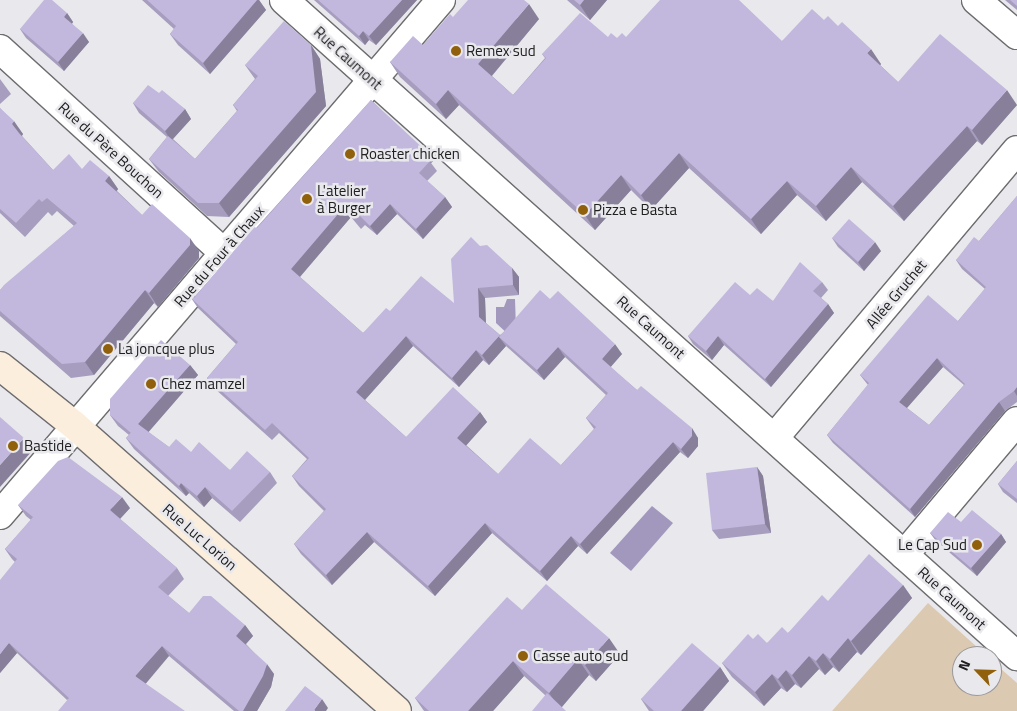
<!DOCTYPE html>
<html>
<head>
<meta charset="utf-8">
<style>
	body { margin:0 }
	#map { position:relative; width:1017px; height:711px; overflow:hidden; background:#e9e8ec; font-family:"Titillium Web",sans-serif }
	div>[style] { position:absolute }
	.green>* { inset:0; background:#dcc9b1 }
	.water>* { inset:0; background:#a297bc }
	.roads { filter:drop-shadow(1px 0 #6d6c6f) drop-shadow(-1px 0 #6d6c6f) drop-shadow(0 1px #6d6c6f) drop-shadow(0 -1px #6d6c6f) }
	.street>* { height:28px; margin:-14px; padding:0 14px; transform-origin:14px; border-radius:14px; background:#fff }
	.secondary>* { height:28px; margin:-14px; padding:0 14px; transform-origin:14px; border-radius:14px; background:#fceedd }
	.wall>* { inset:0; background:#a79dbe }
	.shaded-wall>* { inset:0; background:#88809b }
	.building>* { inset:0; background:#c2b7dd }
	.dots>* { width:14px; height:14px; translate:-50% -50%; box-sizing:border-box; border:2px solid #e9e8ec; border-radius:50% }
	span { translate:-50% -50%; white-space:nowrap; text-align:center; line-height:1.15; -webkit-text-stroke:5px #e9e8ec; paint-order:stroke }
	.poi-label { font-size:15px; color:#202021 }
	.left { translate:0 -50%; text-align:left }
	.right { translate:-100% -50%; text-align:right }
	.street-label { font-size:15px; color:#202021 }
	.north { position:absolute; left:952px; top:646px; width:50px; height:50px; box-sizing:border-box; background:#e9e8ec; border:1px solid #99989b; border-radius:50%; rotate:294deg; font-size:14px; font-weight:700; line-height:20px; text-align:center; color:#202021 }
	.north::after { content:''; display:block; margin:auto; width:18px; height:22px; background:#90600d; clip-path:polygon(50% 0,100% 100%,50% 72%,0 100%) }
</style>
</head>
<body>
<div id="map">
	<div class="green">
		<i style="clip-path:polygon(928px 603px,987px 656px,962px 656px,962px 686px,992px 686px,992px 661px,1017px 683px,1017px 711px,832px 711px)"></i>
	</div>
	<div class="water">
		<i style="clip-path:polygon(507px 299px,515px 299px,516px 329px,509px 335px,496px 323px,496px 307px,504px 307px)"></i>
		<i style="clip-path:polygon(652px 506px,673px 523px,631px 571px,610px 553px)"></i>
	</div>
	<div class="roads">
		<div class="street">
			<i style="left:284px;top:0;width:984px;rotate:41.83deg"></i>
			<i style="left:976px;top:0;width:54px;rotate:40.5deg"></i>
			<i style="left:0;top:49px;width:302px;rotate:42.3deg"></i>
			<i style="left:775px;top:437px;width:375px;rotate:-49.9deg"></i>
			<i style="left:0;top:515px;width:678px;rotate:-49.43deg"></i>
			<i style="left:904px;top:555px;width:175px;rotate:-49.9deg"></i>
		</div>
		<div class="secondary">
			<i style="left:0;top:366px;width:95px;rotate:38.6deg"></i>
			<i style="left:74px;top:425px;width:431px;rotate:41.5deg"></i>
		</div>
	</div>
	<div class="wall">
		<i style="clip-path:polygon(142px 0,259px 0,266px 10px,210px 74px,178px 45px,170px 34px,174px 29px)"></i>
		<i style="clip-path:polygon(314px 0,417px 0,376px 45px,369px 40px,365px 45px)"></i>
		<i style="clip-path:polygon(567px 0,607px 0,590px 20px)"></i>
		<i style="clip-path:polygon(1005px 0,1017px 0,1017px 10px)"></i>
		<i style="clip-path:polygon(67px 13px,73px 22px,72px 24px,89px 42px,64px 71px,26px 38px,20px 29px)"></i>
		<i style="clip-path:polygon(453px 17px,539px 19px,492px 76px,513px 95px,545px 58px,542px 54px,608px 37px,617px 38px,626px 37px,782px 41px,824px 20px,881px 64px,880px 65px,898px 82px,1017px 105px,982px 145px,977px 141px,904px 221px,862px 182px,826px 221px,797px 195px,761px 234px,689px 168px,651px 210px,631px 190px,595px 230px,459px 105px,446px 119px,400px 77px,390px 62px,423px 45px)"></i>
		<i style="clip-path:polygon(311px 45px,320px 59px,326px 106px,229px 217px,207px 216px,159px 172px,149px 159px,167px 137px,139px 113px,133px 103px,159px 93px,185px 109px,191px 119px,173px 139px,195px 159px,237px 111px,233px 105px,255px 79px,245px 65px)"></i>
		<i style="clip-path:polygon(0 79px,11px 94px,0 104px)"></i>
		<i style="clip-path:polygon(evenodd,371px 100px,433px 161px,431px 163px,437px 171px,427px 181px,445px 197px,452px 207px,423px 239px,397px 214px,377px 235px,365px 225px,361px 229px,351px 217px,300px 277px,363px 333px,390px 311px,454px 303px,480px 246px,512px 268px,519px 277px,519px 295px,485px 298px,486px 323px,500px 335px,550px 299px,622px 354px,610px 367px,637px 390px,698px 438px,698px 446px,688px 458px,680px 452px,587px 554px,578px 546px,547px 581px,492px 533px,435px 596px,374px 542px,332px 585px,301px 554px,294px 544px,324px 511px,299px 486px,292px 476px,307px 459px,279px 433px,272px 440px,214px 388px,207px 378px,236px 344px,198px 308px,191px 298px,194px 294px,195px 296px,371px 100px,413px 346px,459px 387px,483px 360px,489px 365px,506px 346px,544px 380px,565px 357px,606px 395px,586px 418px,594px 429px,561px 465px,498px 474px,466px 445px,487px 422px,480px 412px,406px 437px,365px 400px,413px 346px)"></i>
		<i style="clip-path:polygon(0 108px,23px 134px,22px 136px,53px 170px,82px 169px,109px 176px,118px 189px,117px 191px,142px 215px,199px 251px,199px 258px,158px 307px,154px 303px,94px 375px,71px 378px,0 316px,0 290px,74px 226px,57px 211px,52px 216px,48px 212px,25px 237px,0 213px)"></i>
		<i style="clip-path:polygon(evenodd,1017px 196px,1017px 402px,1005px 411px,915px 517px,833px 443px,827px 435px,868px 385px,860px 375px,958px 321px,985px 289px,962px 269px,956px 260px,979px 241px,1017px 196px,943px 367px,964px 385px,929px 425px,907px 408px,943px 367px)"></i>
		<i style="clip-path:polygon(832px 238px,881px 251px,864px 271px,838px 247px)"></i>
		<i style="clip-path:polygon(822px 282px,828px 290px,821px 298px,828px 304px,834px 313px,771px 387px,724px 345px,712px 360px,693px 344px,688px 336px,750px 295px,773px 301px)"></i>
		<i style="clip-path:polygon(190px 365px,198px 375px,148px 432px,169px 447px,191px 452px,230px 470px,270px 472px,277px 483px,240px 522px,212px 498px,204px 507px,189px 493px,186px 496px,134px 449px,126px 438px,129px 435px,118px 426px,110px 415px)"></i>
		<i style="clip-path:polygon(1017px 461px,1017px 503px,1003px 492px,998px 484px)"></i>
		<i style="clip-path:polygon(757px 467px,763px 476px,771px 533px,719px 539px,712px 530px)"></i>
		<i style="clip-path:polygon(18px 505px,130px 508px,120px 519px,177px 568px,184px 579px,168px 596px,189px 613px,245px 625px,253px 636px,246px 644px,274px 674px,271px 687px,257px 711px,234px 711px,169px 656px,67px 700px,17px 653px,0 673px,15px 562px,12px 559px,5px 549px,31px 520px,26px 516px)"></i>
		<i style="clip-path:polygon(961px 522px,1001px 534px,1006px 542px,977px 576px,936px 541px,930px 533px)"></i>
		<i style="clip-path:polygon(903px 585px,912px 598px,861px 655px,857px 652px,839px 672px,833px 667px,825px 675px,819px 669px,801px 688px,795px 684px,787px 692px,781px 688px,764px 706px,732px 677px,722px 663px,767px 643px,788px 633px,828px 601px)"></i>
		<i style="clip-path:polygon(522px 610px,620px 654px,596px 681px,589px 675px,562px 707px,545px 695px,524px 676px,493px 711px,424px 711px,415px 698px)"></i>
		<i style="clip-path:polygon(720px 667px,729px 681px,703px 711px,649px 711px,641px 699px)"></i>
	</div>
	<div class="shaded-wall">
		<i style="clip-path:polygon(257px 0,259px 0,266px 10px,210px 74px,203px 63px)"></i>
		<i style="clip-path:polygon(402px 0,417px 0,376px 45px,369px 36px)"></i>
		<i style="clip-path:polygon(584px 0,607px 0,590px 20px,580px 5px)"></i>
		<i style="clip-path:polygon(529px 4px,539px 19px,489px 79px,478px 64px)"></i>
		<i style="clip-path:polygon(67px 13px,73px 22px,70px 26px,64px 17px)"></i>
		<i style="clip-path:polygon(363px 31px,369px 40px,365px 45px,359px 36px)"></i>
		<i style="clip-path:polygon(83px 33px,89px 42px,64px 71px,58px 62px)"></i>
		<i style="clip-path:polygon(311px 45px,320px 59px,326px 106px,229px 217px,219px 203px)"></i>
		<i style="clip-path:polygon(871px 49px,881px 64px,878px 68px,867px 53px)"></i>
		<i style="clip-path:polygon(448px 90px,459px 105px,446px 119px,436px 104px)"></i>
		<i style="clip-path:polygon(1007px 90px,1017px 105px,982px 145px,972px 130px)"></i>
		<i style="clip-path:polygon(185px 109px,191px 119px,171px 141px,165px 131px)"></i>
		<i style="clip-path:polygon(14px 121px,23px 134px,21px 137px,12px 124px)"></i>
		<i style="clip-path:polygon(967px 126px,977px 141px,904px 221px,893px 206px)"></i>
		<i style="clip-path:polygon(426px 151px,433px 161px,431px 163px,423px 154px)"></i>
		<i style="clip-path:polygon(679px 153px,689px 168px,651px 210px,641px 195px)"></i>
		<i style="clip-path:polygon(851px 167px,862px 182px,826px 221px,816px 206px)"></i>
		<i style="clip-path:polygon(621px 175px,631px 190px,595px 230px,585px 215px)"></i>
		<i style="clip-path:polygon(109px 176px,118px 189px,114px 194px,105px 181px)"></i>
		<i style="clip-path:polygon(787px 181px,797px 195px,761px 234px,751px 219px)"></i>
		<i style="clip-path:polygon(445px 197px,452px 207px,423px 239px,416px 229px)"></i>
		<i style="clip-path:polygon(390px 204px,397px 214px,377px 235px,370px 226px)"></i>
		<i style="clip-path:polygon(344px 207px,351px 217px,298px 279px,291px 269px)"></i>
		<i style="clip-path:polygon(190px 238px,199px 251px,199px 258px,158px 307px,149px 293px)"></i>
		<i style="clip-path:polygon(875px 242px,881px 251px,864px 271px,858px 262px)"></i>
		<i style="clip-path:polygon(512px 268px,519px 277px,519px 295px,513px 285px)"></i>
		<i style="clip-path:polygon(478px 288px,485px 298px,486px 327px,479px 317px)"></i>
		<i style="clip-path:polygon(145px 290px,154px 303px,94px 375px,85px 362px)"></i>
		<i style="clip-path:polygon(828px 304px,834px 313px,771px 387px,765px 379px)"></i>
		<i style="clip-path:polygon(500px 335px,499px 337px,506px 346px,489px 365px,482px 355px)"></i>
		<i style="clip-path:polygon(406px 336px,413px 346px,363px 402px,356px 392px)"></i>
		<i style="clip-path:polygon(718px 336px,724px 345px,712px 360px,706px 351px)"></i>
		<i style="clip-path:polygon(615px 344px,622px 354px,609px 369px,602px 359px)"></i>
		<i style="clip-path:polygon(558px 347px,565px 357px,544px 380px,537px 370px)"></i>
		<i style="clip-path:polygon(476px 350px,483px 360px,459px 387px,452px 378px)"></i>
		<i style="clip-path:polygon(937px 358px,943px 367px,905px 410px,899px 402px)"></i>
		<i style="clip-path:polygon(190px 365px,198px 375px,146px 435px,138px 424px)"></i>
		<i style="clip-path:polygon(1017px 387px,1017px 396px,1014px 391px)"></i>
		<i style="clip-path:polygon(999px 402px,1005px 411px,915px 517px,910px 509px)"></i>
		<i style="clip-path:polygon(480px 412px,487px 422px,464px 448px,457px 438px)"></i>
		<i style="clip-path:polygon(692px 428px,698px 438px,698px 446px,688px 458px,681px 449px)"></i>
		<i style="clip-path:polygon(24px 438px,33px 450px,0 487px,0 465px)"></i>
		<i style="clip-path:polygon(673px 442px,680px 452px,587px 554px,580px 544px)"></i>
		<i style="clip-path:polygon(757px 467px,763px 476px,771px 533px,765px 524px)"></i>
		<i style="clip-path:polygon(181px 483px,189px 493px,186px 496px,179px 486px)"></i>
		<i style="clip-path:polygon(205px 487px,212px 498px,204px 507px,197px 496px)"></i>
		<i style="clip-path:polygon(122px 497px,130px 508px,118px 521px,110px 510px)"></i>
		<i style="clip-path:polygon(485px 523px,492px 533px,435px 596px,428px 586px)"></i>
		<i style="clip-path:polygon(367px 532px,374px 542px,332px 585px,326px 575px)"></i>
		<i style="clip-path:polygon(1001px 534px,1006px 542px,977px 576px,971px 568px)"></i>
		<i style="clip-path:polygon(571px 536px,578px 546px,547px 581px,540px 571px)"></i>
		<i style="clip-path:polygon(903px 585px,912px 598px,861px 655px,851px 641px)"></i>
		<i style="clip-path:polygon(245px 625px,253px 636px,244px 646px,236px 636px)"></i>
		<i style="clip-path:polygon(609px 638px,620px 654px,596px 681px,585px 665px)"></i>
		<i style="clip-path:polygon(848px 638px,857px 652px,839px 672px,830px 659px)"></i>
		<i style="clip-path:polygon(9px 643px,17px 653px,0 673px,0 654px)"></i>
		<i style="clip-path:polygon(162px 646px,169px 656px,143px 687px,135px 676px)"></i>
		<i style="clip-path:polygon(823px 653px,833px 667px,825px 675px,816px 661px)"></i>
		<i style="clip-path:polygon(809px 656px,819px 669px,801px 688px,792px 675px)"></i>
		<i style="clip-path:polygon(578px 659px,589px 675px,560px 709px,549px 693px)"></i>
		<i style="clip-path:polygon(513px 661px,524px 676px,493px 711px,468px 711px)"></i>
		<i style="clip-path:polygon(267px 664px,274px 674px,271px 687px,257px 711px,243px 711px)"></i>
		<i style="clip-path:polygon(720px 667px,729px 681px,703px 711px,681px 711px)"></i>
		<i style="clip-path:polygon(786px 670px,795px 684px,787px 692px,778px 679px)"></i>
		<i style="clip-path:polygon(772px 674px,781px 688px,764px 706px,755px 692px)"></i>
		<i style="clip-path:polygon(322px 699px,328px 708px,326px 711px,315px 711px,314px 710px)"></i>
	</div>
	<div class="building">
		<i style="clip-path:polygon(44px 0,52px 0,67px 13px,64px 17px,83px 33px,58px 62px,20px 29px)"></i>
		<i style="clip-path:polygon(147px 0,257px 0,203px 63px,170px 34px,176px 26px)"></i>
		<i style="clip-path:polygon(318px 0,402px 0,369px 36px,363px 31px,359px 36px)"></i>
		<i style="clip-path:polygon(468px 0,524px 0,529px 4px,478px 64px,513px 95px,546px 58px,542px 54px,580px 13px,608px 37px,611px 33px,617px 38px,622px 33px,626px 37px,660px 0,739px 0,782px 41px,812px 9px,824px 20px,828px 16px,838px 26px,842px 22px,871px 49px,867px 53px,898px 82px,940px 34px,1007px 90px,972px 130px,967px 126px,893px 206px,851px 167px,816px 206px,787px 181px,751px 219px,679px 153px,641px 195px,621px 175px,585px 215px,448px 90px,436px 104px,390px 62px,413px 36px,423px 45px,450px 14px,453px 17px)"></i>
		<i style="clip-path:polygon(574px 0,584px 0,580px 5px)"></i>
		<i style="clip-path:polygon(1010px 0,1017px 0,1017px 6px)"></i>
		<i style="clip-path:polygon(284px 21px,311px 45px,316px 92px,219px 203px,198px 203px,149px 159px,168px 136px,195px 159px,238px 110px,233px 105px,258px 76px,245px 65px)"></i>
		<i style="clip-path:polygon(148px 85px,159px 93px,162px 90px,185px 109px,165px 131px,133px 103px)"></i>
		<i style="clip-path:polygon(371px 100px,426px 151px,423px 154px,430px 161px,419px 173px,445px 197px,416px 229px,390px 204px,370px 226px,359px 215px,354px 219px,344px 207px,291px 269px,363px 333px,386px 308px,390px 311px,421px 276px,454px 303px,451px 259px,471px 237px,480px 246px,487px 245px,512px 268px,513px 285px,478px 288px,479px 317px,500px 335px,482px 355px,476px 350px,452px 378px,406px 336px,356px 392px,406px 437px,453px 387px,480px 412px,457px 438px,498px 474px,530px 438px,561px 465px,596px 427px,586px 418px,608px 393px,558px 347px,537px 370px,499px 337px,540px 290px,550px 299px,558px 291px,615px 344px,602px 359px,637px 390px,641px 386px,692px 428px,692px 436px,681px 449px,673px 442px,580px 544px,571px 536px,540px 571px,485px 523px,428px 586px,367px 532px,326px 575px,294px 544px,326px 509px,292px 476px,309px 458px,272px 423px,265px 430px,207px 378px,238px 342px,191px 298px,194px 294px,194px 298px,254px 227px,257px 228px)"></i>
		<i style="clip-path:polygon(0 108px,14px 121px,12px 124px,19px 133px,53px 170px,69px 154px,82px 169px,90px 160px,109px 176px,105px 181px,142px 215px,152px 204px,190px 238px,190px 245px,149px 293px,145px 290px,85px 362px,62px 364px,0 311px,0 290px,4px 285px,77px 223px,47px 198px,42px 202px,39px 199px,16px 223px,0 209px)"></i>
		<i style="clip-path:polygon(evenodd,1017px 196px,1017px 387px,1014px 391px,999px 402px,910px 509px,827px 435px,869px 383px,860px 375px,928px 295px,958px 321px,986px 287px,956px 260px,974px 237px,979px 241px,1017px 196px,937px 358px,965px 384px,929px 425px,899px 402px,937px 358px)"></i>
		<i style="clip-path:polygon(849px 219px,875px 242px,858px 262px,832px 238px)"></i>
		<i style="clip-path:polygon(800px 262px,822px 282px,813px 291px,828px 304px,765px 379px,718px 336px,706px 351px,688px 336px,735px 282px,750px 295px,757px 288px,773px 301px)"></i>
		<i style="clip-path:polygon(161px 340px,190px 365px,138px 424px,169px 447px,176px 439px,191px 452px,199px 442px,230px 470px,247px 451px,270px 472px,232px 511px,205px 487px,197px 496px,181px 483px,179px 486px,126px 438px,135px 428px,131px 433px,110px 415px,110px 399px)"></i>
		<i style="clip-path:polygon(0 417px,24px 438px,0 465px)"></i>
		<i style="clip-path:polygon(68px 457px,122px 497px,110px 510px,177px 568px,158px 587px,189px 613px,203px 596px,211px 596px,245px 625px,236px 636px,267px 664px,263px 676px,243px 711px,239px 711px,162px 646px,135px 676px,185px 711px,58px 711px,69px 698px,9px 643px,0 654px,0 580px,17px 559px,5px 549px,33px 517px,18px 505px,58px 461px)"></i>
		<i style="clip-path:polygon(1017px 461px,1017px 499px,998px 484px)"></i>
		<i style="clip-path:polygon(757px 467px,765px 524px,712px 530px,706px 473px)"></i>
		<i style="clip-path:polygon(972px 510px,1001px 534px,971px 568px,930px 533px,948px 512px,961px 522px)"></i>
		<i style="clip-path:polygon(869px 554px,903px 585px,851px 641px,848px 638px,830px 659px,823px 653px,816px 661px,809px 656px,792px 675px,786px 670px,778px 679px,772px 674px,755px 692px,722px 663px,748px 634px,753px 639px,758px 634px,767px 643px,782px 627px,788px 633px,822px 595px,828px 601px)"></i>
		<i style="clip-path:polygon(546px 584px,609px 638px,585px 665px,578px 659px,549px 693px,513px 661px,468px 711px,429px 711px,415px 698px,507px 597px,522px 610px)"></i>
		<i style="clip-path:polygon(692px 643px,720px 667px,681px 711px,654px 711px,641px 699px)"></i>
		<i style="clip-path:polygon(305px 686px,322px 699px,314px 710px,315px 711px,285px 711px)"></i>
		<i style="clip-path:polygon(547px 693px,566px 711px,532px 711px)"></i>
	</div>
	<div class="dots">
		<i style="left:456px;top:51px;background:#90600d"></i>
		<i style="left:350px;top:154px;background:#90600d"></i>
		<i style="left:307px;top:199px;background:#90600d"></i>
		<i style="left:583px;top:210px;background:#90600d"></i>
		<i style="left:108px;top:349px;background:#90600d"></i>
		<i style="left:151px;top:384px;background:#90600d"></i>
		<i style="left:13px;top:446px;background:#90600d"></i>
		<i style="left:977px;top:545px;background:#90600d"></i>
		<i style="left:523px;top:656px;background:#90600d"></i>
	</div>
	<div class="poi-label">
		<span class="left" style="left:466px;top:51px">Remex sud</span>
		<span class="left" style="left:360px;top:154px">Roaster chicken</span>
		<span class="left" style="left:317px;top:199px">L'atelier<br>à Burger</span>
		<span class="left" style="left:593px;top:210px">Pizza e Basta</span>
		<span class="left" style="left:118px;top:349px">La joncque plus</span>
		<span class="left" style="left:161px;top:384px">Chez mamzel</span>
		<span class="left" style="left:24px;top:446px">Bastide</span>
		<span class="right" style="left:967px;top:545px">Le Cap Sud</span>
		<span class="left" style="left:533px;top:656px">Casse auto sud</span>
	</div>
	<div class="street-label">
		<span style="left:348px;top:58px;rotate:42deg">Rue Caumont</span>
		<span style="left:111px;top:150px;rotate:42deg">Rue du Père Bouchon</span>
		<span style="left:219px;top:256px;rotate:-49deg">Rue du Four à Chaux</span>
		<span style="left:896px;top:294px;rotate:-50deg">Allée Gruchet</span>
		<span style="left:651px;top:327px;rotate:42deg">Rue Caumont</span>
		<span style="left:200px;top:537px;rotate:41deg">Rue Luc Lorion</span>
		<span style="left:952px;top:598px;rotate:42deg">Rue Caumont</span>
	</div>
	<div class="north">N</div>
</div>
</body>
</html>
